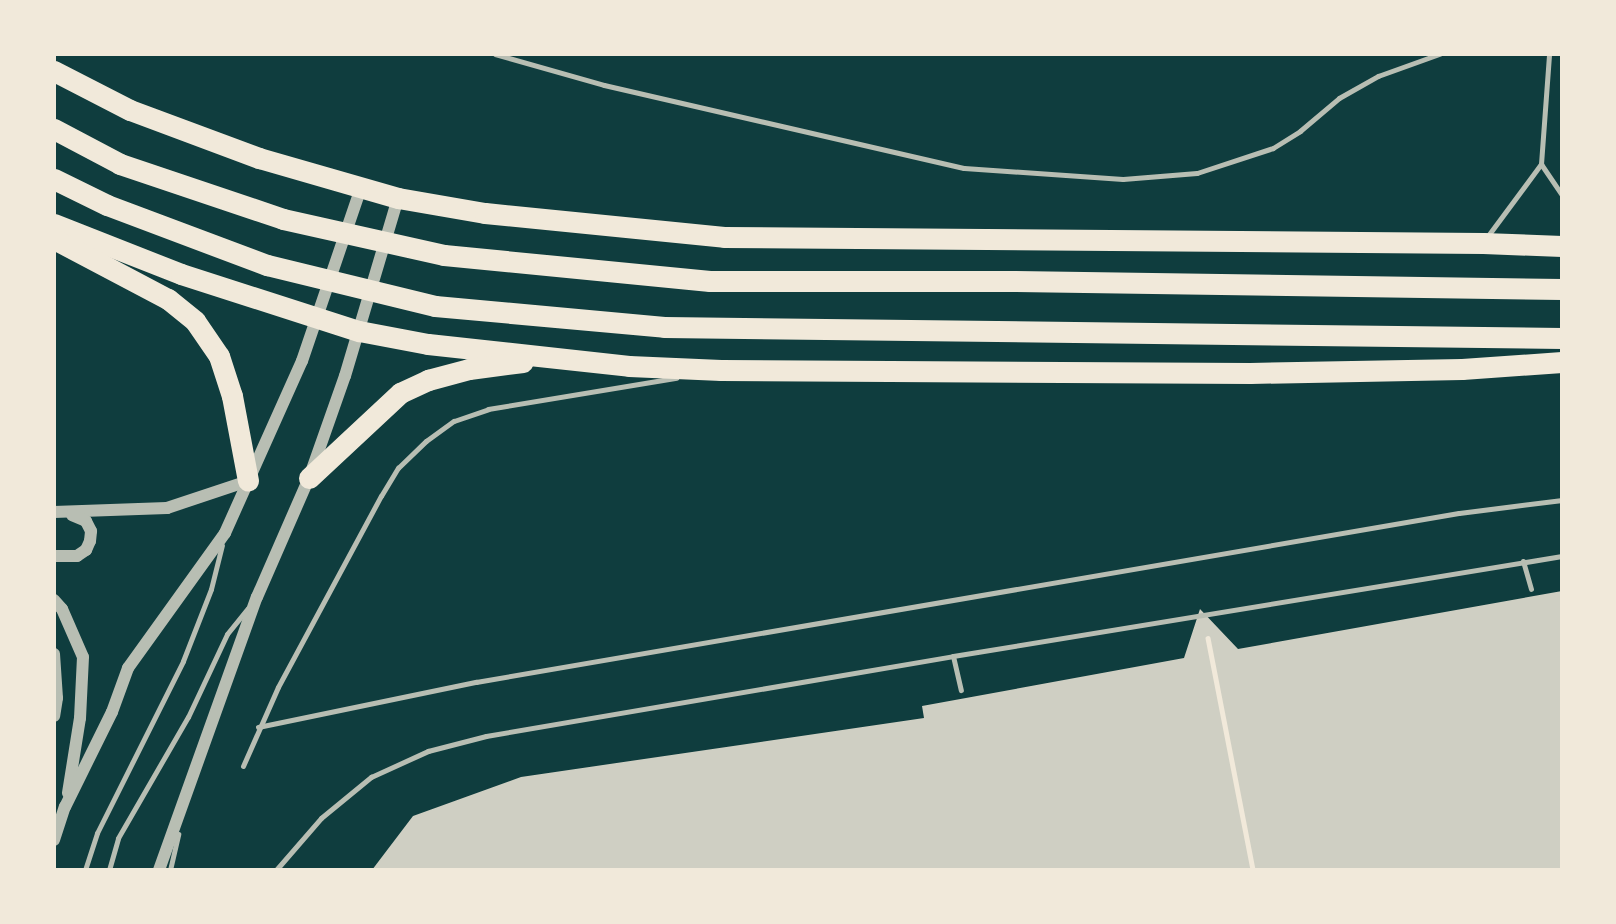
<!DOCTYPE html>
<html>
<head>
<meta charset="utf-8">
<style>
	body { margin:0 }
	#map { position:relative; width:1616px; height:924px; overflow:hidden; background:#0f3d3e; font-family:"Noto Sans",sans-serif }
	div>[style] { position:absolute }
	.building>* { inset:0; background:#cfcfc3 }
	.path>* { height:4.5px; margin:-2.25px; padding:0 2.25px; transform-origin:2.25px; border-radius:2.25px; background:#f1e9da }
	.service>* { height:5px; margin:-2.5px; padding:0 2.5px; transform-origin:2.5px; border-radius:2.5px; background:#b8beb3 }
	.tertiary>* { height:12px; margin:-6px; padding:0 6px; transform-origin:6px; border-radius:6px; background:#b8beb3 }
	.motorway>* { height:21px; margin:-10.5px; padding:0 10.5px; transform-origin:10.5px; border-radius:10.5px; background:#f1e9da }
	span { translate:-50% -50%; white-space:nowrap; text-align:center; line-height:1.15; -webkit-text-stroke:5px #f1e9da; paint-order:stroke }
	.frame { position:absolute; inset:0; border:56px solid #f1e9da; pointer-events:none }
</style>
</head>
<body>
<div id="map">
	<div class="building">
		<i style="clip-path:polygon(1562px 591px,1562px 870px,372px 870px,413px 816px,521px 777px,924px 718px,922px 706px,1184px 658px,1200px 609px,1238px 649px)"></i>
	</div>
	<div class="path">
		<i style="left:1208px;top:638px;width:236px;rotate:79deg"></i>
	</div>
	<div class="service">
		<i style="left:495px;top:54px;width:113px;rotate:15.9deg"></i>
		<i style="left:604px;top:85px;width:369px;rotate:13deg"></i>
		<i style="left:964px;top:168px;width:159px;rotate:4deg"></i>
		<i style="left:1123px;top:179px;width:74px;rotate:-4.6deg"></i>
		<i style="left:1197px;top:173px;width:80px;rotate:-18.2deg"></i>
		<i style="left:1273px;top:148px;width:32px;rotate:-32deg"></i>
		<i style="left:1300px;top:131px;width:51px;rotate:-40.2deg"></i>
		<i style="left:1339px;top:98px;width:45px;rotate:-29.4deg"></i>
		<i style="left:1378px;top:76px;width:65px;rotate:-19.8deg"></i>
		<i style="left:1541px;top:164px;width:37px;rotate:56deg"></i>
		<i style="left:1487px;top:237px;width:91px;rotate:-53.5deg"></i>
		<i style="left:1541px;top:164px;width:110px;rotate:-85.8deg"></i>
		<i style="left:1523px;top:561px;width:29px;rotate:74deg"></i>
		<i style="left:953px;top:656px;width:35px;rotate:77deg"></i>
		<i style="left:258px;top:727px;width:223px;rotate:-11.7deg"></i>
		<i style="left:476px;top:682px;width:997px;rotate:-9.76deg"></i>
		<i style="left:1459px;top:513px;width:104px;rotate:-7.2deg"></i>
		<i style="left:243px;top:766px;width:86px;rotate:-66.1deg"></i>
		<i style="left:278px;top:687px;width:217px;rotate:-61.7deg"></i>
		<i style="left:381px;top:496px;width:33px;rotate:-59deg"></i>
		<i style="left:398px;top:468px;width:39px;rotate:-44deg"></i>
		<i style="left:426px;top:441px;width:34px;rotate:-36deg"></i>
		<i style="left:454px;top:421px;width:36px;rotate:-19deg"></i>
		<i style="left:488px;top:409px;width:191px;rotate:-9.4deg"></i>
		<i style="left:85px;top:870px;width:39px;rotate:-72deg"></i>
		<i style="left:97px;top:833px;width:192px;rotate:-63.4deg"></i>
		<i style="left:183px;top:661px;width:77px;rotate:-68.7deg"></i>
		<i style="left:211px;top:589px;width:45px;rotate:-76deg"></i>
		<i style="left:109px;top:870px;width:33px;rotate:-74deg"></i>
		<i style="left:118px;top:838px;width:140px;rotate:-60deg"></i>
		<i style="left:188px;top:717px;width:92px;rotate:-64.8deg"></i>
		<i style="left:227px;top:634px;width:33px;rotate:-51deg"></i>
		<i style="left:170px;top:870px;width:37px;rotate:-77deg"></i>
		<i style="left:276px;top:870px;width:69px;rotate:-49.1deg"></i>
		<i style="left:321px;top:818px;width:65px;rotate:-39.4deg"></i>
		<i style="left:371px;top:777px;width:63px;rotate:-24.5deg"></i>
		<i style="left:428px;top:751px;width:60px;rotate:-14.5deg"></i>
		<i style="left:486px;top:736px;width:474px;rotate:-9.7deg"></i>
		<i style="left:953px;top:656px;width:617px;rotate:-9.32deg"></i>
	</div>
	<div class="tertiary">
		<i style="left:54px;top:512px;width:113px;rotate:-2deg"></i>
		<i style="left:167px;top:508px;width:85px;rotate:-18.4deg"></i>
		<i style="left:54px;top:556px;width:23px"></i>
		<i style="left:77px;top:556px;width:11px;rotate:-34deg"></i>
		<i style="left:86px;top:550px;width:10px;rotate:-66deg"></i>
		<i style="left:90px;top:541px;width:10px;rotate:-84deg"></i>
		<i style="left:91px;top:531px;width:11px;rotate:-117deg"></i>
		<i style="left:86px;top:521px;width:15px;rotate:-157deg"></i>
		<i style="left:54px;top:600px;width:12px;rotate:48deg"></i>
		<i style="left:62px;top:609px;width:52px;rotate:66.4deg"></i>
		<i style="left:83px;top:657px;width:61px;rotate:92.8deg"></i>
		<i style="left:80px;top:718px;width:76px;rotate:99.1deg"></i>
		<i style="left:54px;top:654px;width:44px;rotate:86.1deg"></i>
		<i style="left:57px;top:698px;width:18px;rotate:99deg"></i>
		<i style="left:54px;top:840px;width:35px;rotate:-72deg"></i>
		<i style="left:65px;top:807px;width:106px;rotate:-63.7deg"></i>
		<i style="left:112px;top:712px;width:47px;rotate:-70deg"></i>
		<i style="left:128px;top:668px;width:166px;rotate:-54.3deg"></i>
		<i style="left:225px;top:533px;width:188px;rotate:-65.9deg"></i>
		<i style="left:302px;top:361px;width:183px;rotate:-71.2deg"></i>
		<i style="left:159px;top:870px;width:290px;rotate:-70.3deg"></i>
		<i style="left:257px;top:597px;width:130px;rotate:-66.4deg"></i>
		<i style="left:309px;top:478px;width:108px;rotate:-70.6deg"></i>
		<i style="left:345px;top:376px;width:186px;rotate:-73.4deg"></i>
	</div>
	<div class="motorway">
		<i style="left:54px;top:71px;width:85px;rotate:27.2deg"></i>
		<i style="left:130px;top:110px;width:138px;rotate:20.4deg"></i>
		<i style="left:259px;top:158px;width:145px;rotate:16.1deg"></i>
		<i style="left:398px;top:198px;width:88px;rotate:9.8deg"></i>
		<i style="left:485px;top:213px;width:240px;rotate:5.7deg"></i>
		<i style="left:724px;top:237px;width:759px;rotate:0.45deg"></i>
		<i style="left:1483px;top:243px;width:79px;rotate:2.2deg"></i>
		<i style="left:54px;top:129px;width:75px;rotate:27.9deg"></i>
		<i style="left:120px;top:164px;width:172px;rotate:18.6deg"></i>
		<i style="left:283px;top:219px;width:165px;rotate:12.6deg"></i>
		<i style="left:444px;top:255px;width:267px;rotate:5.6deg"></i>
		<i style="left:710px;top:281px;width:299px"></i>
		<i style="left:1009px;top:281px;width:553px;rotate:0.83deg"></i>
		<i style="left:54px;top:179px;width:59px;rotate:26.1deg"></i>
		<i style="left:107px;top:205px;width:171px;rotate:20.6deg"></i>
		<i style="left:267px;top:265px;width:173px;rotate:13.7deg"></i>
		<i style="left:435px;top:306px;width:230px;rotate:5.2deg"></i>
		<i style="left:664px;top:327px;width:898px;rotate:0.7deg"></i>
		<i style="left:54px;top:224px;width:136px;rotate:21.5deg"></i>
		<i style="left:181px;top:274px;width:187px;rotate:17.8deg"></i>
		<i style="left:359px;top:331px;width:70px;rotate:10.7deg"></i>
		<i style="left:428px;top:344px;width:202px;rotate:6.2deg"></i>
		<i style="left:629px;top:366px;width:92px;rotate:2.5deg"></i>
		<i style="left:721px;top:370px;width:529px;rotate:0.32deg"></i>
		<i style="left:1250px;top:373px;width:212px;rotate:-1.1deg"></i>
		<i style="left:1462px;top:369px;width:100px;rotate:-4deg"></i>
		<i style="left:54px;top:239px;width:129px;rotate:27.8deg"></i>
		<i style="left:168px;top:299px;width:35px;rotate:39deg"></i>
		<i style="left:195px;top:321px;width:42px;rotate:55.6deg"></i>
		<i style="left:219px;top:356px;width:42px;rotate:72deg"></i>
		<i style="left:232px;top:396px;width:86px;rotate:79.3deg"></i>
		<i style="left:309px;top:478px;width:125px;rotate:-43deg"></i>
		<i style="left:400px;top:393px;width:31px;rotate:-25deg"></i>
		<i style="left:428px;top:380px;width:42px;rotate:-15deg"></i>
		<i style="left:469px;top:369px;width:54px;rotate:-7.4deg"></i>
	</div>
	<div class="frame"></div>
</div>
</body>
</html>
